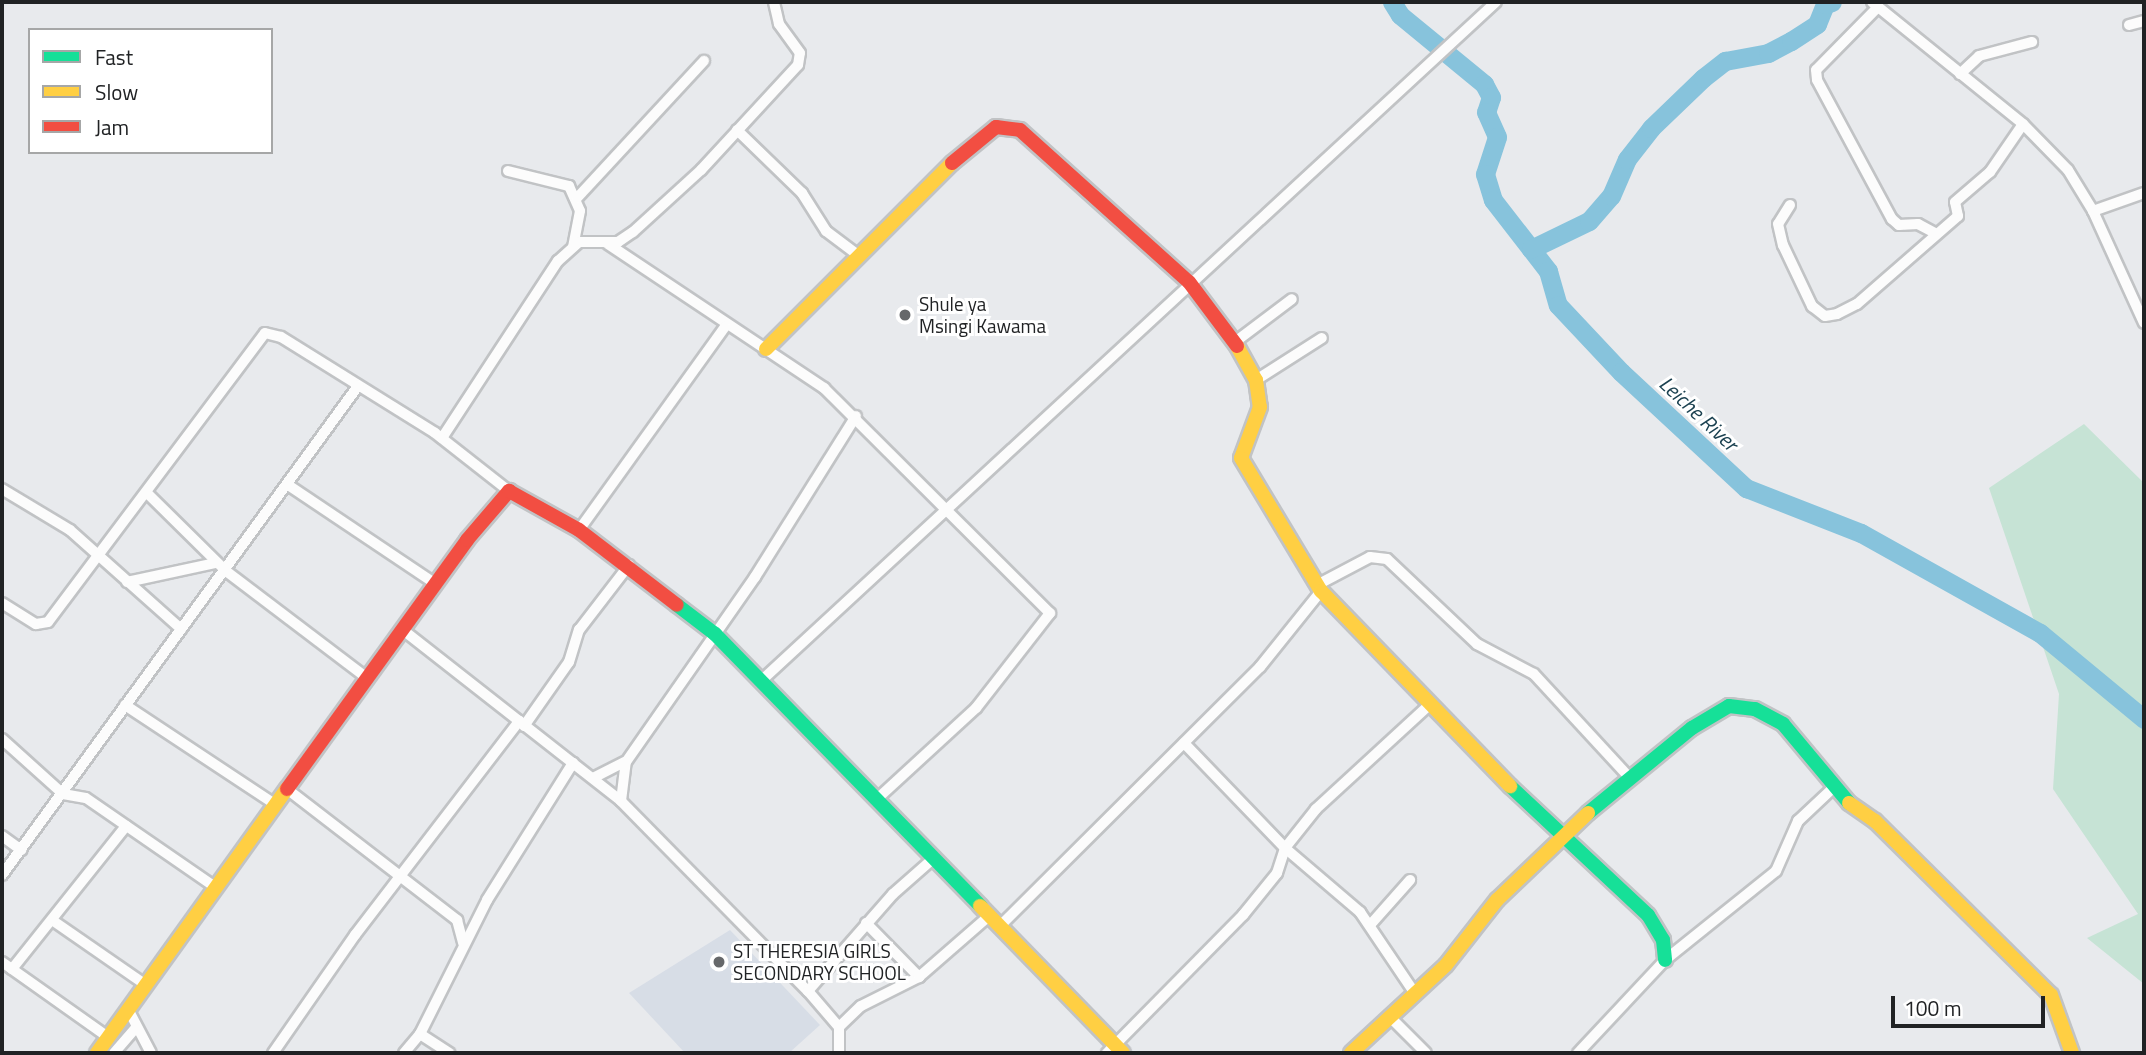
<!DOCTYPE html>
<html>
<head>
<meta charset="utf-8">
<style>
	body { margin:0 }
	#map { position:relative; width:2146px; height:1055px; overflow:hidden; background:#e8eaed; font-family:"Titillium Web",sans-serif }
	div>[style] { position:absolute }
	.built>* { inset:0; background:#d7dde6 }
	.green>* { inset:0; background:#c6e3d5 }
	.river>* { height:19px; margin:-9.5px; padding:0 9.5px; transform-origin:9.5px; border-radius:9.5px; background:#87c3dc }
	.roads { filter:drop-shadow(2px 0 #c1c3c5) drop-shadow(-2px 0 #c1c3c5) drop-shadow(0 2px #c1c3c5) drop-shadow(0 -2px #c1c3c5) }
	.street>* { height:10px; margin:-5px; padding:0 5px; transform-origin:5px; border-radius:5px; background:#fcfcfc }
	.fast>* { height:14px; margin:-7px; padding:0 7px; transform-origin:7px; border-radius:7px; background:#16e098 }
	.slow>* { height:14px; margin:-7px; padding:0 7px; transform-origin:7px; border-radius:7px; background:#ffcf43 }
	.jam>* { height:14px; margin:-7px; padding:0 7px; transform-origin:7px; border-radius:7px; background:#f24e42 }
	.dots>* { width:19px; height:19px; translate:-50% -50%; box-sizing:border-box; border:4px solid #fff; border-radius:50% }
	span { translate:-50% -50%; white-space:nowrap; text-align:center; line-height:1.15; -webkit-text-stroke:6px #fff; paint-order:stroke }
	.poi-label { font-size:19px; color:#202224 }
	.left { translate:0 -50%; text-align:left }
	.water-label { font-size:21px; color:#1c4251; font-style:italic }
	.frame { position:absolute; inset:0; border:4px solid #202224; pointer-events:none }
	.legend { position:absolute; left:28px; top:28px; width:245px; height:126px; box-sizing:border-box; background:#fff; border:2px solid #a6a7a7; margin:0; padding:9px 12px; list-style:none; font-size:21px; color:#202224 }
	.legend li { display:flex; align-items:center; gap:14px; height:35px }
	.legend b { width:35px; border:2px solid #a6a7a7 }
	.scale { position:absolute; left:1891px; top:996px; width:154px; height:32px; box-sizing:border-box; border:4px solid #202224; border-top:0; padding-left:9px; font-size:21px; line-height:24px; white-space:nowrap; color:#202224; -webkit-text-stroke:5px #fff; paint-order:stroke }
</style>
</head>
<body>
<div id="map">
	<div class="built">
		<i style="clip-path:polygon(730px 930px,820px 1025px,789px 1053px,685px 1053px,629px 993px)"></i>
	</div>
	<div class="green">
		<i style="clip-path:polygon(2084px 424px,2144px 483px,2144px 984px,2087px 938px,2138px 914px,2053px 789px,2059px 694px,1989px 488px)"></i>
	</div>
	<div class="river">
		<i style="left:1392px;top:2px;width:15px;rotate:58deg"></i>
		<i style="left:1400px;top:15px;width:109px;rotate:39.4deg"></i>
		<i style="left:1484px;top:84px;width:15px;rotate:62deg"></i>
		<i style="left:1491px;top:97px;width:16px;rotate:108deg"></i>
		<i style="left:1486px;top:112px;width:27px;rotate:66deg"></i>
		<i style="left:1497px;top:137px;width:39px;rotate:108deg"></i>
		<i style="left:1485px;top:174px;width:27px;rotate:73deg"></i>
		<i style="left:1493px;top:200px;width:90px;rotate:52.2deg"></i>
		<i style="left:1548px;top:271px;width:35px;rotate:74deg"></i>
		<i style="left:1558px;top:305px;width:92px;rotate:46.8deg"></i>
		<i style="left:1621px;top:372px;width:171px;rotate:42.9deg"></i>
		<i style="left:1746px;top:488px;width:123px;rotate:21.4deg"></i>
		<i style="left:1861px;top:533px;width:205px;rotate:29.2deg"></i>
		<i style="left:2040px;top:633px;width:135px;rotate:39.6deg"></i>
		<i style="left:1531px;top:249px;width:64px;rotate:-25.8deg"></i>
		<i style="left:1589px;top:221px;width:33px;rotate:-49deg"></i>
		<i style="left:1611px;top:196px;width:40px;rotate:-66.6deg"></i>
		<i style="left:1627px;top:159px;width:39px;rotate:-52deg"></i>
		<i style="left:1651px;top:128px;width:72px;rotate:-43.9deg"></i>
		<i style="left:1703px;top:78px;width:28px;rotate:-38deg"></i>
		<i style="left:1725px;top:61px;width:44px;rotate:-10.5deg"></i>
		<i style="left:1768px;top:53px;width:26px;rotate:-28deg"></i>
		<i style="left:1791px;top:41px;width:31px;rotate:-33deg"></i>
		<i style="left:1817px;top:24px;width:22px;rotate:-68deg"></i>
		<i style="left:1825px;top:4px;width:7px;rotate:-16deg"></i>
	</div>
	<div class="roads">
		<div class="street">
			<i style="left:1872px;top:2px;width:194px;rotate:38.9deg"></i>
			<i style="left:2023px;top:124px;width:64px;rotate:45.6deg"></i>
			<i style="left:2068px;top:170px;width:48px;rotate:58.6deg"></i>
			<i style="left:2093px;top:211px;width:123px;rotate:65.5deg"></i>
			<i style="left:1878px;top:7px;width:88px;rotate:134.5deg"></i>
			<i style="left:1816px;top:70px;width:10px;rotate:84deg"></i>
			<i style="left:1817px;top:80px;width:158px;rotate:61.7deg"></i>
			<i style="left:1892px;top:219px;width:9px;rotate:41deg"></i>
			<i style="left:1899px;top:225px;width:19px;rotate:-3deg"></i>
			<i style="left:1918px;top:224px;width:21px;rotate:28deg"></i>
			<i style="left:2129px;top:25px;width:16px;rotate:-15deg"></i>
			<i style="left:1960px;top:74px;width:26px;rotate:-43deg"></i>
			<i style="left:1979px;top:56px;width:55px;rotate:-14.8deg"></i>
			<i style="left:737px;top:130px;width:91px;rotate:44.1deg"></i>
			<i style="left:802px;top:193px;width:45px;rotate:57.7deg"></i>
			<i style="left:826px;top:231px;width:40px;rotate:37deg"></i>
			<i style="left:508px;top:171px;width:63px;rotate:13.8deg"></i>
			<i style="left:569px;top:186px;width:27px;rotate:66deg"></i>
			<i style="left:580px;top:211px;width:36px;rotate:101deg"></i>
			<i style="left:577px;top:198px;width:187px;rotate:-47.2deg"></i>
			<i style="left:1790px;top:205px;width:22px;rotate:122deg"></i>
			<i style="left:1778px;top:224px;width:22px;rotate:77deg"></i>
			<i style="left:1783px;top:245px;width:68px;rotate:64.6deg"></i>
			<i style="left:1812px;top:306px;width:16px;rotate:38deg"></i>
			<i style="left:1825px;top:316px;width:12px;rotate:-9deg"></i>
			<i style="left:1837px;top:314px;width:22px;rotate:-27deg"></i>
			<i style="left:1857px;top:304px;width:134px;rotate:-41.1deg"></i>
			<i style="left:1958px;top:216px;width:14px;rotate:-102deg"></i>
			<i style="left:1955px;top:202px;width:46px;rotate:-40.6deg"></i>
			<i style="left:1990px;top:172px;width:58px;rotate:-55.5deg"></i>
			<i style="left:2093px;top:211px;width:54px;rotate:-19.4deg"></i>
			<i style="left:608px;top:244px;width:260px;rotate:33.7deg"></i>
			<i style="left:824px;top:388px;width:319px;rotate:44.9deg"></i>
			<i style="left:1050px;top:613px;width:120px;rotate:127.9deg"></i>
			<i style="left:976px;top:708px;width:136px;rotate:137.4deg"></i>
			<i style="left:1235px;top:342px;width:71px;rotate:-37deg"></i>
			<i style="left:1256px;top:380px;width:78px;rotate:-32.5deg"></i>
			<i style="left:442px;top:438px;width:212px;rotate:-56.8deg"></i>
			<i style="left:558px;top:261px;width:28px;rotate:-42deg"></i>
			<i style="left:579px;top:242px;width:39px"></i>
			<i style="left:618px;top:242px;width:18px;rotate:-34deg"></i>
			<i style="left:633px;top:232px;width:92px;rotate:-42.4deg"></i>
			<i style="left:701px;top:170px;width:143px;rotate:-47.3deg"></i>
			<i style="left:798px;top:65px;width:12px;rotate:-81deg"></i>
			<i style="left:800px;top:53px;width:36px;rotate:-126deg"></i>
			<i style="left:779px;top:24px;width:23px;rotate:-103deg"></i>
			<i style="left:288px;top:485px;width:178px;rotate:33.8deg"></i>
			<i style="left:2px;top:489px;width:79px;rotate:31.1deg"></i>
			<i style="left:70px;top:530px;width:149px;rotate:41.7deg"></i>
			<i style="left:147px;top:493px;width:111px;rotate:44.6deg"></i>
			<i style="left:226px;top:571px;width:177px;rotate:37.2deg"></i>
			<i style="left:579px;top:530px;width:250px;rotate:-54.3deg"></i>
			<i style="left:127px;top:582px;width:91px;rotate:-12.1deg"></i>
			<i style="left:1317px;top:585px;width:60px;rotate:-27.8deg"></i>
			<i style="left:1370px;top:557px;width:17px;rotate:7deg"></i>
			<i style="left:1387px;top:559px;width:124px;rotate:43.4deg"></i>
			<i style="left:1477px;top:644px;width:64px;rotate:27.8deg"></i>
			<i style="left:1534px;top:674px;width:140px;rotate:47.3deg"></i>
			<i style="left:2px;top:603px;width:40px;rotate:32deg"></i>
			<i style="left:36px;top:624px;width:12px;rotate:-9deg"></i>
			<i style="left:48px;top:622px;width:361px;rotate:-53.1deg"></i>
			<i style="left:265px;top:333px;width:16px;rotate:14deg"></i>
			<i style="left:281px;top:337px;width:181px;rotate:31.9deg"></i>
			<i style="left:435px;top:433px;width:94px;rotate:38.1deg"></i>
			<i style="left:403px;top:630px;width:277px;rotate:38.1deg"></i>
			<i style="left:621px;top:801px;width:267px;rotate:45.5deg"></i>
			<i style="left:808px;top:991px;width:48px;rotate:49.3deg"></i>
			<i style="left:839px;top:1027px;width:26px;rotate:90deg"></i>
			<i style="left:762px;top:680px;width:999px;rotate:-42.73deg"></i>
			<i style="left:125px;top:705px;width:181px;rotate:33.5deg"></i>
			<i style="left:524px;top:726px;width:78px;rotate:-54.9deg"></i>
			<i style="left:569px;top:662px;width:34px;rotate:-73deg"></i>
			<i style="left:579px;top:630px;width:82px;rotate:-52.4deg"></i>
			<i style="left:2px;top:739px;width:82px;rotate:42deg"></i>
			<i style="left:63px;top:794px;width:23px;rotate:10deg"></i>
			<i style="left:86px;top:798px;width:157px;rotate:34.6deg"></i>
			<i style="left:1184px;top:743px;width:146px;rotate:46.1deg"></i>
			<i style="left:1285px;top:848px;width:99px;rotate:40.5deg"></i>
			<i style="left:1360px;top:912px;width:100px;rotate:56deg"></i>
			<i style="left:593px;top:778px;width:36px;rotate:-27deg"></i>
			<i style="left:287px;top:789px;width:215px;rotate:37.6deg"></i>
			<i style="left:457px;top:920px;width:24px;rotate:75deg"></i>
			<i style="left:621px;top:801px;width:39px;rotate:-83deg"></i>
			<i style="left:626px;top:762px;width:226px;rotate:-55.1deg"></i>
			<i style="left:755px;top:577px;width:190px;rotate:-57.9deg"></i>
			<i style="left:2px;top:836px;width:24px;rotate:36deg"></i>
			<i style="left:2px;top:875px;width:605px;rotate:-53.94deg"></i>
			<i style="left:52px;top:920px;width:114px;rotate:34.7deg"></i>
			<i style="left:866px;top:923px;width:76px;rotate:45.5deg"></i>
			<i style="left:1371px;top:924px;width:59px;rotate:-48.4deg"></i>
			<i style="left:1000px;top:926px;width:367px;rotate:-44.9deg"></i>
			<i style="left:1260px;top:667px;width:97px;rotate:-51.2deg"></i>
			<i style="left:2px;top:962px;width:130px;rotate:35.3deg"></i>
			<i style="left:12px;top:969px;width:183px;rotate:-51.4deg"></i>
			<i style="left:808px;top:991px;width:129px;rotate:-48.8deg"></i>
			<i style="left:893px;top:894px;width:56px;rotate:-41.4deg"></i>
			<i style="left:129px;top:1011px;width:47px;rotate:62.4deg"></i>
			<i style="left:1389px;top:1016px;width:52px;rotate:45deg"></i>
			<i style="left:839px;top:1027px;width:30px;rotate:-44deg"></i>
			<i style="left:861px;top:1006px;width:65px;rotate:-26.6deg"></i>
			<i style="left:919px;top:977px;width:94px;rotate:-41.1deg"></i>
			<i style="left:420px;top:1034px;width:35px;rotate:33deg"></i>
			<i style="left:114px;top:1053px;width:33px;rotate:-49deg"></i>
			<i style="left:273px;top:1053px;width:144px;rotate:-55.2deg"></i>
			<i style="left:355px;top:935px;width:270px;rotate:-52.5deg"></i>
			<i style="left:404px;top:1053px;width:25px;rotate:-50deg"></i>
			<i style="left:420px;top:1034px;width:150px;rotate:-63.4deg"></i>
			<i style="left:487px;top:900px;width:162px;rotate:-57.9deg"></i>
			<i style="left:1107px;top:1053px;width:194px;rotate:-45.4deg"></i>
			<i style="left:1243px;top:915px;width:54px;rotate:-51deg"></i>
			<i style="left:1277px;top:873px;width:26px;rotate:-72deg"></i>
			<i style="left:1285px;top:848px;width:50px;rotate:-51.5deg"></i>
			<i style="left:1316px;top:809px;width:155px;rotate:-42.6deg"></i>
			<i style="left:1578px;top:1053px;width:127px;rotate:-46.9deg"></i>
			<i style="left:1665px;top:960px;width:142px;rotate:-38.7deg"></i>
			<i style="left:1776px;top:871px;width:55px;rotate:-66.3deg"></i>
			<i style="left:1798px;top:821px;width:48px;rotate:-43.3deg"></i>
		</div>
		<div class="fast">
			<i style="left:677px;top:605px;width:48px;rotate:37.3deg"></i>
			<i style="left:715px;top:634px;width:380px;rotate:45.7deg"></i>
			<i style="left:1510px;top:786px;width:189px;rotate:43.1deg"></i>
			<i style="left:1648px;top:915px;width:29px;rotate:59deg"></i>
			<i style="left:1663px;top:940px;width:20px;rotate:84deg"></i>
			<i style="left:1588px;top:813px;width:134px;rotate:-39.3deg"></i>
			<i style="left:1692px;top:728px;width:43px;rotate:-30.7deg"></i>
			<i style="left:1729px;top:706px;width:26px;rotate:7deg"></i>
			<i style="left:1755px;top:709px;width:32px;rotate:28deg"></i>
			<i style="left:1783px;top:724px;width:103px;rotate:50.1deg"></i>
		</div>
		<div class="slow">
			<i style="left:1237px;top:346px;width:39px;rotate:61deg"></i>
			<i style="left:1256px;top:380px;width:27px;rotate:82deg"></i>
			<i style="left:1260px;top:407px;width:54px;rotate:110.4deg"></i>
			<i style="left:1241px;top:458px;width:155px;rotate:59deg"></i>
			<i style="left:1321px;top:591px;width:272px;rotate:45.9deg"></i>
			<i style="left:766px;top:349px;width:263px;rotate:-45deg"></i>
			<i style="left:1849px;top:803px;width:32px;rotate:35deg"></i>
			<i style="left:1875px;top:821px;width:247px;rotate:44.7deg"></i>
			<i style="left:2051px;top:995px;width:62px;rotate:70.1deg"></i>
			<i style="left:980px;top:906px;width:205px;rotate:45.8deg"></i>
			<i style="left:97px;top:1053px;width:325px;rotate:-54.3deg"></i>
			<i style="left:1351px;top:1053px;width:129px;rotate:-42.8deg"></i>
			<i style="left:1446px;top:965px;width:83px;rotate:-51.9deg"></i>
			<i style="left:1497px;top:900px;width:126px;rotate:-43.7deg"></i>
		</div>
		<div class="jam">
			<i style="left:952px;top:163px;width:57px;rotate:-39.3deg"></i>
			<i style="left:996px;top:127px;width:24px;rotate:7deg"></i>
			<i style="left:1020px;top:130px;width:227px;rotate:42deg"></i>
			<i style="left:1189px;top:282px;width:80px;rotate:53.1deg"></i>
			<i style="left:287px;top:789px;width:307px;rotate:-54.1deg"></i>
			<i style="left:467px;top:540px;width:65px;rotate:-49.4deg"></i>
			<i style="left:509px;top:491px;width:80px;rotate:29.1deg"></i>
			<i style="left:579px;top:530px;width:123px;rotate:37.4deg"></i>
		</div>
	</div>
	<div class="dots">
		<i style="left:905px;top:315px;background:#66686a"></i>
		<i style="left:719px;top:962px;background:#66686a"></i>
	</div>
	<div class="poi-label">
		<span class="left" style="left:919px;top:315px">Shule ya<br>Msingi Kawama</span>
		<span class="left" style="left:733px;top:962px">ST THERESIA GIRLS<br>SECONDARY SCHOOL</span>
	</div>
	<div class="water-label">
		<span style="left:1699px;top:413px;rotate:43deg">Leiche River</span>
	</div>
	<div class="frame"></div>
	<ul class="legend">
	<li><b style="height:9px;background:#16e098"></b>Fast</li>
	<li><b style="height:9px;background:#ffcf43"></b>Slow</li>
	<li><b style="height:9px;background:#f24e42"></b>Jam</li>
	</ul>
	<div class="scale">100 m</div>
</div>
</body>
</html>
